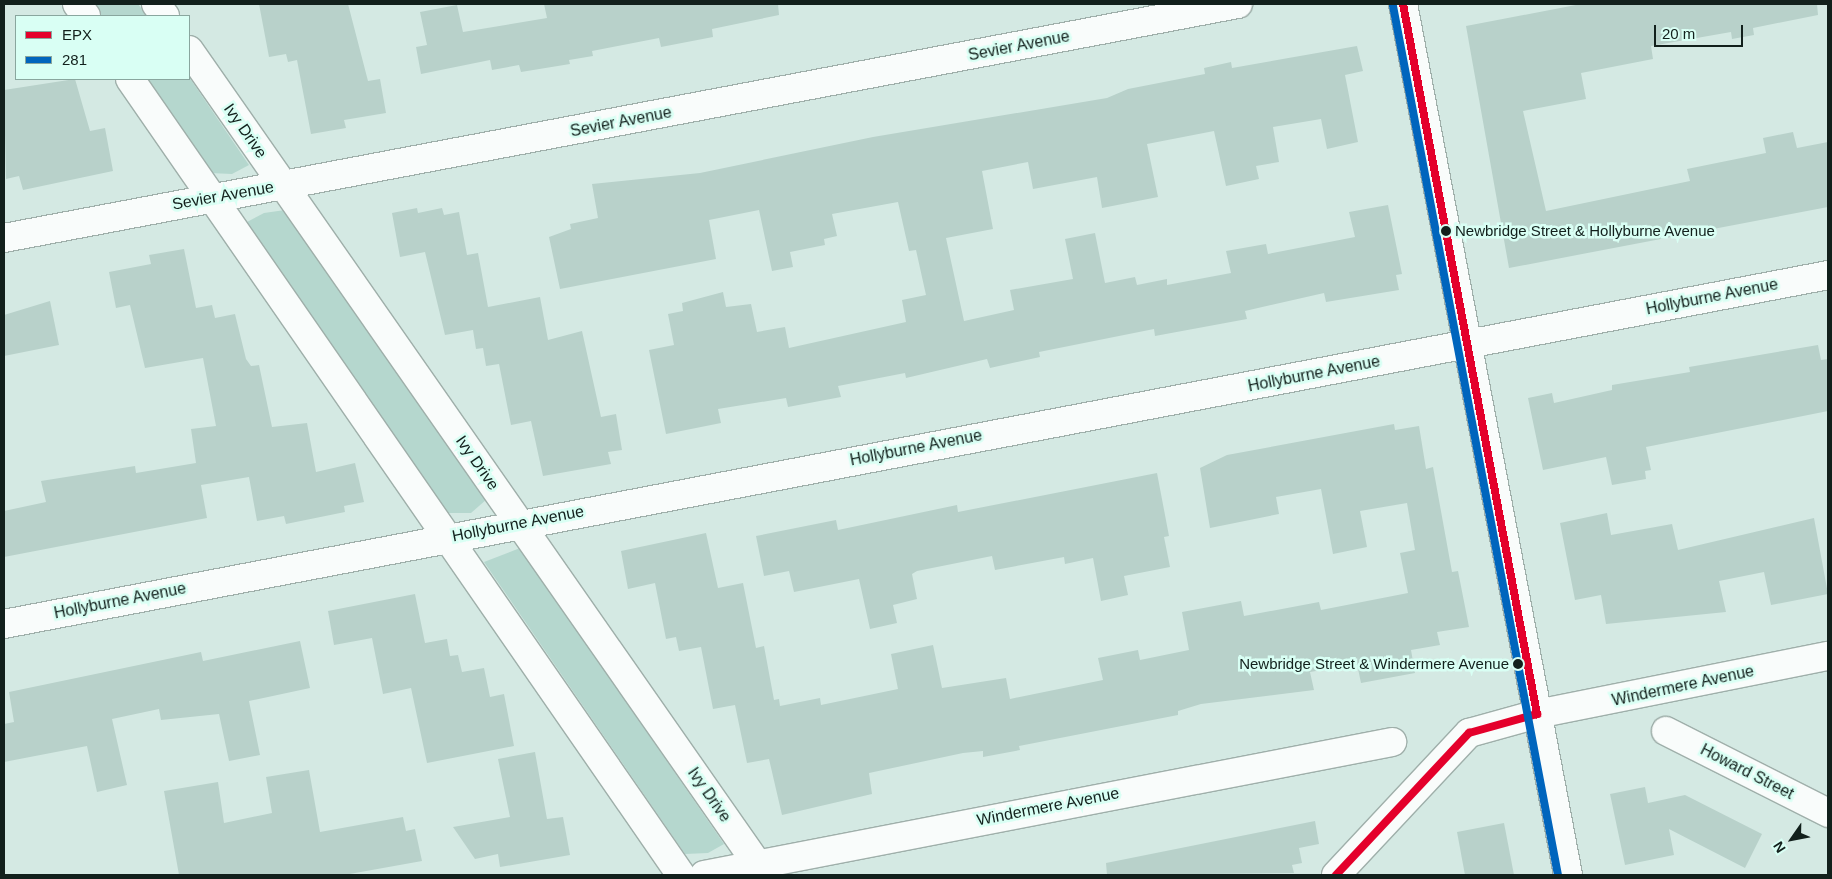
<!DOCTYPE html>
<html>
<head>
<meta charset="utf-8">
<style>
	body { margin:0 }
	#map { position:relative; width:1832px; height:879px; overflow:hidden; background:#d4e9e3; font-family:Helvetica,sans-serif }
	div>[style] { position:absolute }
	.green>* { inset:0; background:#b5d7ce }
	.building>* { inset:0; background:#b8d1ca }
	.roads { filter:drop-shadow(1px 0 #9fafaa) drop-shadow(-1px 0 #9fafaa) drop-shadow(0 1px #9fafaa) drop-shadow(0 -1px #9fafaa) }
	.street>* { height:28px; margin:-14px; padding:0 14px; transform-origin:14px; border-radius:14px; background:#f9fcfb }
	.bus-1>* { height:8px; margin:-4px; padding:0 4px; transform-origin:4px; border-radius:4px; background:#e4002b }
	.bus-2>* { height:8px; margin:-4px; padding:0 4px; transform-origin:4px; border-radius:4px; background:#0065bd }
	.dots>* { width:14px; height:14px; translate:-50% -50%; box-sizing:border-box; border:2px solid #d9fff4; border-radius:50% }
	span { translate:-50% -50%; white-space:nowrap; text-align:center; line-height:1.15; -webkit-text-stroke:5px #d9fff4; paint-order:stroke }
	.bus-label { font-size:15px; color:#12201c }
	.left { translate:0 -50%; text-align:left }
	.right { translate:-100% -50%; text-align:right }
	.street-label { font-size:16px; color:#12201c }
	.frame { position:absolute; inset:0; border:5px solid #12201c; pointer-events:none }
	.legend { position:absolute; left:15px; top:15px; width:175px; height:65px; box-sizing:border-box; background:#d9fff4; border:1px solid #89a69e; margin:0; padding:6px 9px; list-style:none; font-size:15px; color:#12201c }
	.legend li { display:flex; align-items:center; gap:10px; height:25px }
	.legend b { width:25px; border:1px solid #89a69e }
	.north { position:absolute; left:1767px; top:814px; width:50px; height:50px; -webkit-text-stroke:4px #d9fff4; paint-order:stroke; rotate:237deg; font-size:14px; font-weight:700; line-height:20px; text-align:center; color:#12201c }
	.north::after { content:''; display:block; margin:auto; width:18px; height:22px; background:#12201c; clip-path:polygon(50% 0,100% 100%,50% 72%,0 100%) }
	.scale { position:absolute; left:1654px; top:25px; width:89px; height:22px; box-sizing:border-box; border:2px solid #12201c; border-top:0; padding-left:6px; font-size:15px; line-height:18px; white-space:nowrap; color:#12201c; -webkit-text-stroke:4px #d9fff4; paint-order:stroke }
</style>
</head>
<body>
<div id="map">
	<div class="green">
		<i style="clip-path:polygon(92px 4px,138px 4px,147px 16px,101px 16px)"></i>
		<i style="clip-path:polygon(189px 77px,249px 165px,232px 174px,210px 173px,144px 79px)"></i>
		<i style="clip-path:polygon(285px 210px,487px 499px,471px 513px,448px 513px,247px 222px,264px 213px)"></i>
		<i style="clip-path:polygon(520px 548px,724px 844px,708px 853px,685px 854px,484px 562px)"></i>
	</div>
	<div class="building">
		<i style="clip-path:polygon(259px 4px,348px 4px,368px 81px,380px 79px,386px 113px,344px 120px,346px 128px,311px 134px,297px 60px,288px 62px,286px 54px,269px 57px)"></i>
		<i style="clip-path:polygon(544px 4px,778px 4px,779px 15px,712px 29px,713px 37px,661px 47px,659px 38px,592px 51px,593px 56px,569px 60px,570px 64px,521px 72px,519px 65px,492px 70px,490px 60px,421px 74px,416px 47px,427px 45px,420px 12px,457px 5px,463px 32px,547px 18px)"></i>
		<i style="clip-path:polygon(1581px 4px,1817px 4px,1818px 15px,1753px 28px,1754px 35px,1732px 39px,1731px 32px,1651px 46px,1653px 59px,1581px 73px,1586px 99px,1523px 111px,1546px 211px,1690px 181px,1687px 169px,1766px 153px,1763px 138px,1793px 132px,1797px 148px,1828px 142px,1828px 207px,1509px 268px,1466px 26px)"></i>
		<i style="clip-path:polygon(1357px 46px,1363px 71px,1345px 75px,1358px 142px,1327px 149px,1321px 119px,1273px 127px,1279px 162px,1256px 166px,1259px 179px,1226px 186px,1214px 131px,1147px 144px,1158px 197px,1102px 208px,1097px 177px,1033px 189px,1028px 162px,982px 171px,993px 229px,946px 238px,964px 321px,1014px 310px,1010px 290px,1073px 279px,1065px 239px,1095px 233px,1105px 283px,1135px 277px,1137px 285px,1167px 279px,1167px 285px,1231px 273px,1226px 251px,1266px 244px,1268px 254px,1355px 237px,1349px 212px,1388px 205px,1402px 274px,1396px 275px,1399px 290px,1326px 302px,1324px 293px,1245px 311px,1247px 319px,1155px 336px,1154px 329px,1039px 352px,1040px 357px,990px 368px,987px 359px,906px 378px,905px 373px,838px 386px,841px 397px,788px 407px,786px 398px,718px 409px,721px 423px,666px 434px,649px 350px,674px 345px,668px 314px,683px 311px,682px 303px,723px 292px,726px 307px,751px 304px,757px 332px,785px 327px,789px 348px,906px 322px,902px 300px,926px 295px,916px 250px,909px 251px,898px 202px,832px 214px,837px 236px,824px 239px,825px 245px,790px 252px,793px 267px,772px 271px,759px 210px,709px 220px,716px 259px,560px 289px,549px 237px,571px 229px,570px 224px,598px 218px,592px 184px,700px 173px,873px 137px,1107px 98px,1128px 89px,1205px 74px,1204px 68px,1231px 62px,1232px 68px)"></i>
		<i style="clip-path:polygon(75px 79px,90px 131px,105px 128px,113px 171px,23px 190px,19px 176px,6px 179px,4px 90px)"></i>
		<i style="clip-path:polygon(417px 208px,418px 213px,442px 208px,444px 215px,459px 212px,467px 255px,478px 253px,488px 307px,540px 297px,548px 340px,582px 331px,601px 417px,616px 414px,622px 450px,608px 452px,611px 464px,543px 476px,531px 421px,511px 425px,499px 364px,486px 366px,483px 348px,476px 349px,473px 330px,445px 335px,425px 252px,400px 257px,392px 213px)"></i>
		<i style="clip-path:polygon(184px 249px,196px 308px,212px 305px,215px 318px,235px 314px,246px 359px,251px 366px,259px 365px,272px 427px,307px 423px,316px 472px,355px 463px,364px 502px,344px 506px,345px 512px,286px 524px,284px 516px,257px 521px,249px 477px,201px 485px,207px 518px,4px 557px,4px 511px,46px 502px,41px 481px,135px 466px,136px 473px,196px 463px,191px 429px,216px 426px,203px 358px,145px 368px,130px 305px,116px 308px,109px 272px,151px 264px,149px 255px)"></i>
		<i style="clip-path:polygon(50px 301px,59px 345px,4px 356px,4px 315px)"></i>
		<i style="clip-path:polygon(1818px 345px,1821px 360px,1828px 359px,1828px 411px,1646px 447px,1651px 470px,1645px 471px,1646px 479px,1612px 485px,1606px 457px,1543px 470px,1528px 398px,1552px 393px,1554px 403px,1612px 390px,1612px 385px,1690px 372px,1689px 367px)"></i>
		<i style="clip-path:polygon(1394px 424px,1395px 430px,1419px 426px,1426px 469px,1433px 467px,1452px 572px,1458px 571px,1469px 627px,1437px 632px,1440px 645px,1411px 650px,1415px 673px,1361px 683px,1357px 664px,1310px 672px,1314px 690px,1201px 704px,1178px 711px,1178px 715px,1019px 746px,1020px 750px,983px 757px,983px 751px,963px 753px,869px 773px,872px 794px,782px 815px,769px 759px,747px 763px,735px 705px,713px 709px,701px 647px,679px 651px,676px 637px,666px 639px,655px 583px,628px 589px,621px 551px,706px 533px,718px 588px,743px 583px,756px 648px,764px 646px,774px 700px,779px 699px,780px 706px,820px 698px,821px 705px,898px 689px,891px 654px,933px 645px,942px 688px,1006px 678px,1010px 699px,1103px 680px,1098px 658px,1138px 650px,1140px 660px,1189px 650px,1182px 612px,1241px 601px,1244px 616px,1319px 602px,1321px 610px,1408px 593px,1400px 553px,1415px 550px,1407px 503px,1360px 511px,1367px 547px,1333px 554px,1321px 489px,1276px 497px,1279px 514px,1210px 528px,1200px 468px,1227px 455px)"></i>
		<i style="clip-path:polygon(1157px 473px,1169px 536px,1164px 537px,1170px 567px,1124px 576px,1128px 595px,1101px 601px,1093px 558px,1065px 564px,1064px 557px,995px 570px,992px 556px,917px 571px,912px 574px,917px 599px,893px 605px,897px 623px,870px 629px,859px 579px,794px 592px,789px 571px,764px 576px,756px 536px,836px 520px,838px 530px,957px 505px,958px 512px)"></i>
		<i style="clip-path:polygon(1607px 513px,1611px 535px,1672px 524px,1678px 550px,1814px 518px,1828px 594px,1771px 605px,1764px 572px,1719px 581px,1726px 612px,1606px 624px,1601px 595px,1575px 600px,1560px 523px)"></i>
		<i style="clip-path:polygon(415px 594px,425px 643px,447px 639px,450px 656px,458px 655px,462px 672px,484px 668px,490px 697px,504px 694px,514px 746px,427px 763px,411px 688px,383px 694px,372px 638px,334px 645px,328px 611px)"></i>
		<i style="clip-path:polygon(300px 641px,310px 688px,249px 701px,260px 755px,229px 761px,219px 714px,161px 720px,159px 709px,112px 719px,127px 785px,97px 792px,87px 746px,4px 762px,4px 724px,14px 722px,9px 692px,201px 652px,203px 661px)"></i>
		<i style="clip-path:polygon(535px 752px,547px 819px,563px 817px,570px 855px,500px 867px,498px 854px,475px 859px,453px 827px,510px 817px,498px 759px)"></i>
		<i style="clip-path:polygon(309px 770px,320px 832px,403px 817px,406px 831px,415px 829px,422px 861px,344px 875px,179px 875px,164px 791px,218px 782px,224px 823px,272px 813px,266px 777px)"></i>
		<i style="clip-path:polygon(1645px 787px,1648px 803px,1685px 795px,1762px 834px,1745px 868px,1669px 829px,1674px 855px,1625px 865px,1610px 794px)"></i>
		<i style="clip-path:polygon(1315px 821px,1319px 844px,1299px 848px,1302px 863px,1292px 865px,1294px 873px,1107px 875px,1106px 863px)"></i>
		<i style="clip-path:polygon(1504px 823px,1514px 875px,1465px 875px,1457px 832px)"></i>
	</div>
	<div class="roads">
		<div class="street">
			<i style="left:77px;top:4px;width:15px;rotate:53deg"></i>
			<i style="left:156px;top:4px;width:15px;rotate:53deg"></i>
			<i style="left:1403px;top:4px;width:886px;rotate:79.27deg"></i>
			<i style="left:189px;top:50px;width:1006px;rotate:55.08deg"></i>
			<i style="left:130px;top:79px;width:968px;rotate:55.31deg"></i>
			<i style="left:4px;top:238px;width:1256px;rotate:-10.74deg"></i>
			<i style="left:4px;top:624px;width:1857px;rotate:-10.83deg"></i>
			<i style="left:1666px;top:731px;width:182px;rotate:26.8deg"></i>
			<i style="left:704px;top:875px;width:701px;rotate:-10.94deg"></i>
			<i style="left:1336px;top:875px;width:195px;rotate:-46.9deg"></i>
			<i style="left:1469px;top:733px;width:71px;rotate:-15.6deg"></i>
			<i style="left:1537px;top:714px;width:297px;rotate:-11.3deg"></i>
		</div>
	</div>
	<div class="bus-1">
		<i style="left:1403px;top:4px;width:723px;rotate:79.31deg"></i>
		<i style="left:1336px;top:875px;width:195px;rotate:-46.9deg"></i>
		<i style="left:1469px;top:733px;width:71px;rotate:-15.6deg"></i>
	</div>
	<div class="bus-2">
		<i style="left:1393px;top:6px;width:885px;rotate:79.25deg"></i>
	</div>
	<div class="dots">
		<i style="left:1446px;top:231px;background:#12201c"></i>
		<i style="left:1518px;top:664px;background:#12201c"></i>
	</div>
	<div class="bus-label">
		<span class="left" style="left:1455px;top:231px">Newbridge Street &amp; Hollyburne Avenue</span>
		<span class="right" style="left:1509px;top:664px">Newbridge Street &amp; Windermere Avenue</span>
	</div>
	<div class="street-label">
		<span style="left:1019px;top:46px;rotate:-11deg">Sevier Avenue</span>
		<span style="left:621px;top:122px;rotate:-11deg">Sevier Avenue</span>
		<span style="left:245px;top:131px;rotate:55deg">Ivy Drive</span>
		<span style="left:223px;top:196px;rotate:-10deg">Sevier Avenue</span>
		<span style="left:1712px;top:297px;rotate:-11deg">Hollyburne Avenue</span>
		<span style="left:1314px;top:374px;rotate:-11deg">Hollyburne Avenue</span>
		<span style="left:916px;top:448px;rotate:-11deg">Hollyburne Avenue</span>
		<span style="left:477px;top:463px;rotate:55deg">Ivy Drive</span>
		<span style="left:518px;top:524px;rotate:-11deg">Hollyburne Avenue</span>
		<span style="left:120px;top:601px;rotate:-11deg">Hollyburne Avenue</span>
		<span style="left:1683px;top:686px;rotate:-12deg">Windermere Avenue</span>
		<span style="left:1747px;top:772px;rotate:27deg">Howard Street</span>
		<span style="left:709px;top:795px;rotate:55deg">Ivy Drive</span>
		<span style="left:1048px;top:807px;rotate:-11deg">Windermere Avenue</span>
	</div>
	<div class="frame"></div>
	<ul class="legend">
	<li><b style="height:6px;background:#e4002b"></b>EPX</li>
	<li><b style="height:6px;background:#0065bd"></b>281</li>
	</ul>
	<div class="north">N</div>
	<div class="scale">20 m</div>
</div>
</body>
</html>
